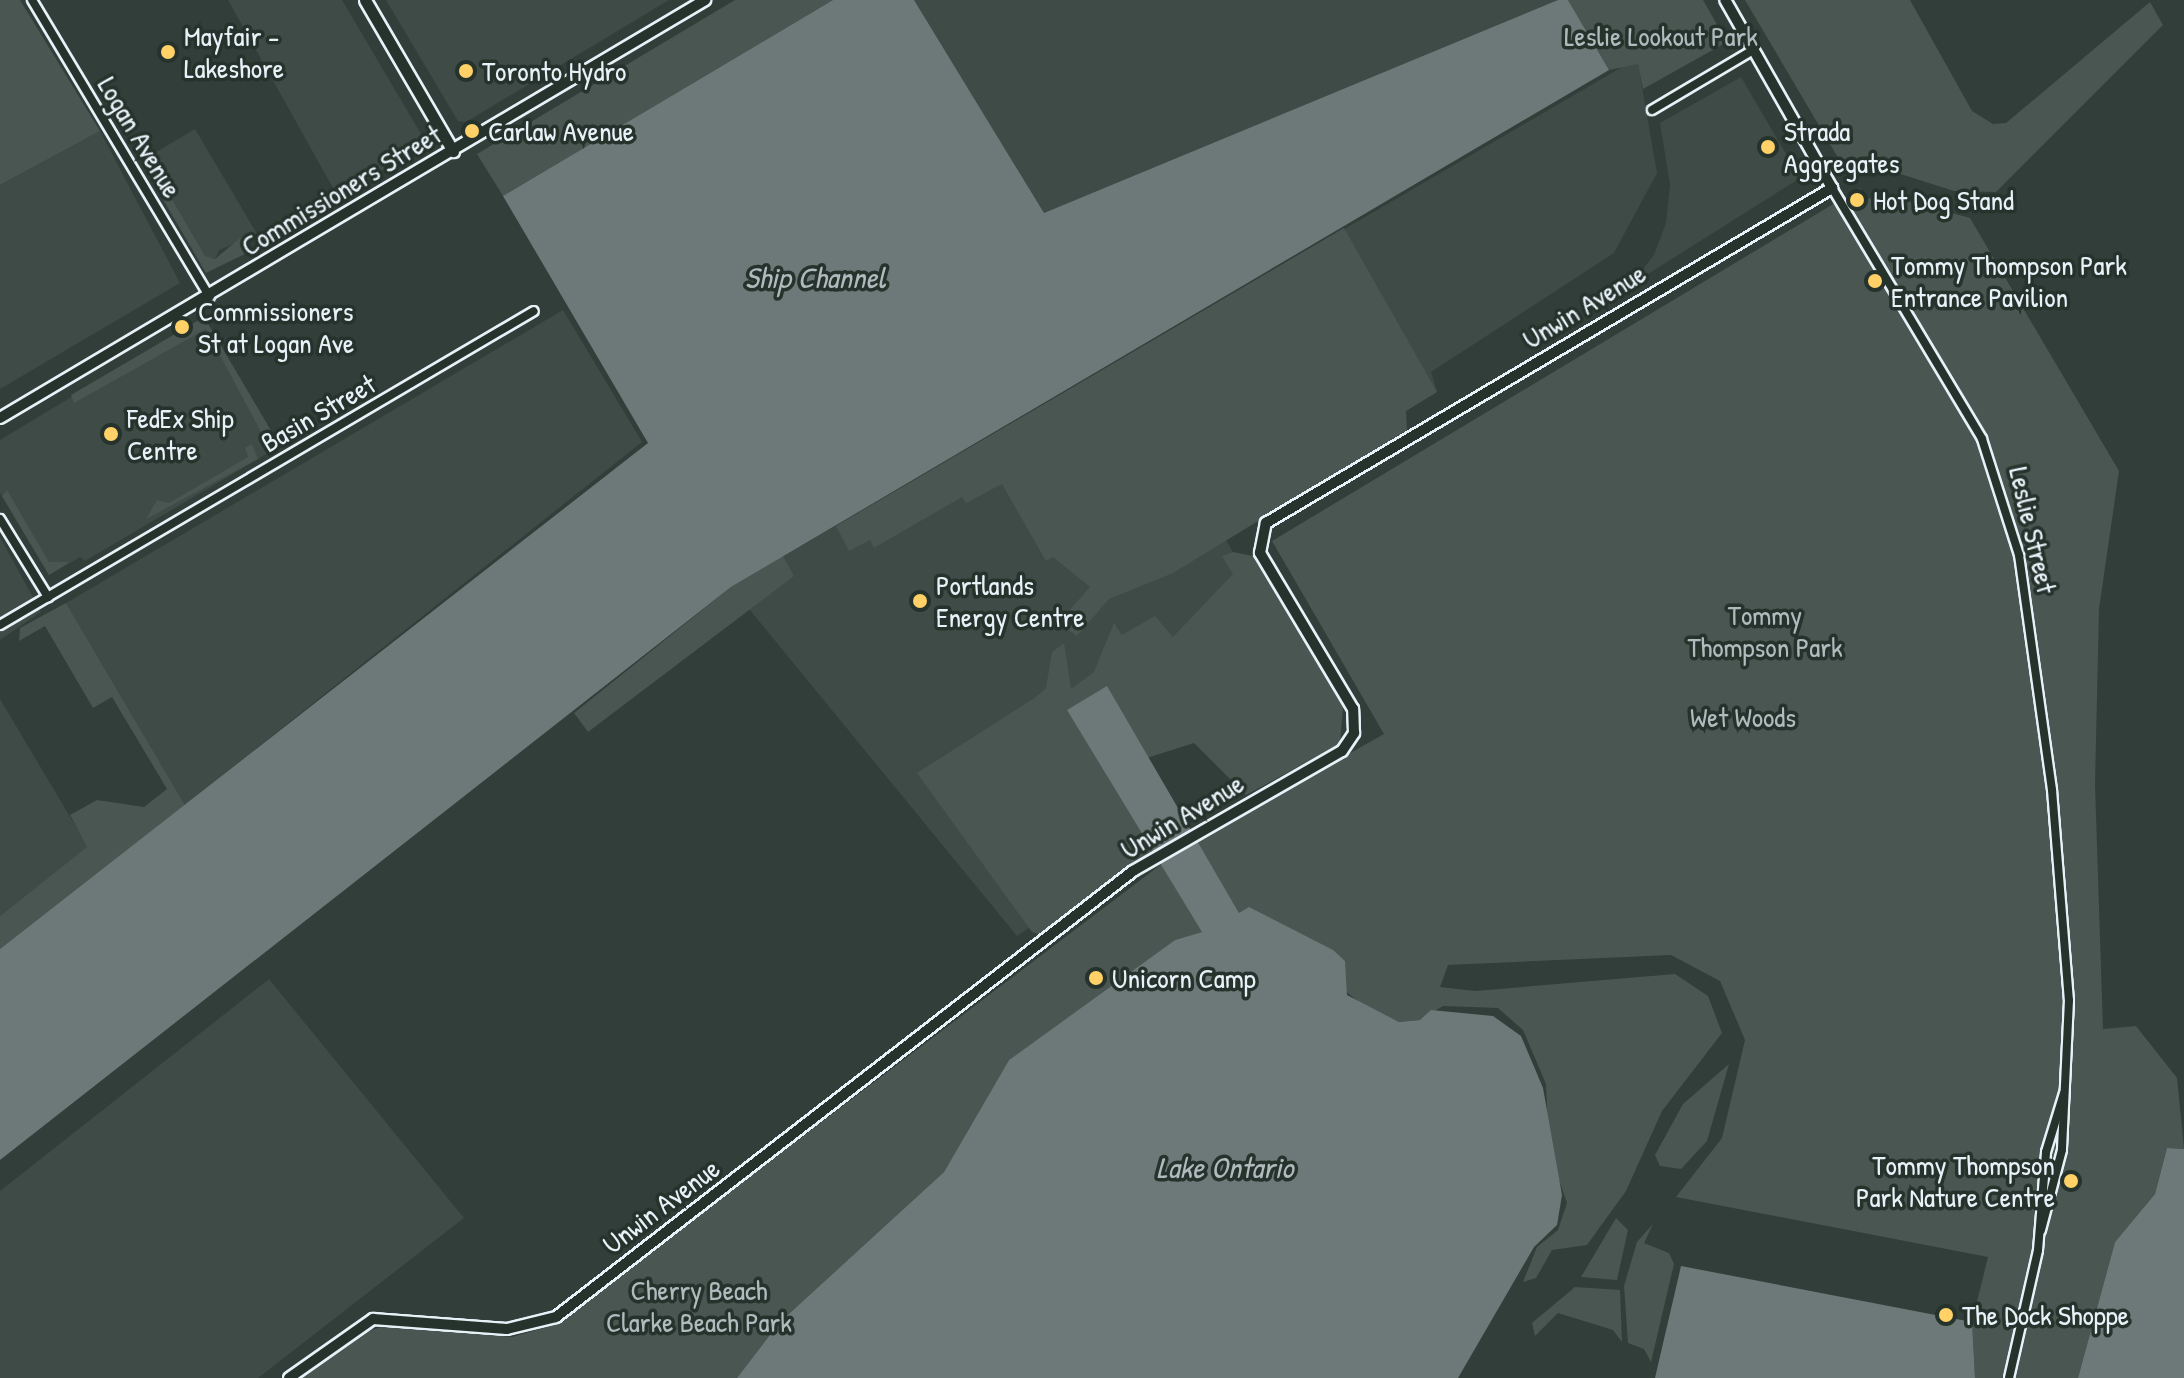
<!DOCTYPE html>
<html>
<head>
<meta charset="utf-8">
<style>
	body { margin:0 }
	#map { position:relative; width:2184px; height:1378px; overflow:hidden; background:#323e39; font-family:"Patrick Hand",sans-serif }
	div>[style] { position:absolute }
	.built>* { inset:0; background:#3f4b46 }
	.green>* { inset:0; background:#495651 }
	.water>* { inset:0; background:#6d7978 }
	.roads { filter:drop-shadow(2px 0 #e8f1f8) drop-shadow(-2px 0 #e8f1f8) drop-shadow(0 2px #e8f1f8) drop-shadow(0 -2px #e8f1f8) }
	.minor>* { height:8px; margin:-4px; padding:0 4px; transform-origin:4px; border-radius:4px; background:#26332d }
	.tertiary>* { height:10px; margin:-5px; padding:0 5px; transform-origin:5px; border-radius:5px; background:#26332d }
	.secondary>* { height:11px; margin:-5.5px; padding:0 5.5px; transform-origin:5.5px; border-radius:5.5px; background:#26332d }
	.dots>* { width:22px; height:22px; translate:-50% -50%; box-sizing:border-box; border:4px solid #26332d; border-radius:50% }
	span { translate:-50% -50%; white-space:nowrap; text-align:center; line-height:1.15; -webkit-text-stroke:7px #26332d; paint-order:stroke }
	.poi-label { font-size:28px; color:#e8f1f8 }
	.left { translate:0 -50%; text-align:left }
	.right { translate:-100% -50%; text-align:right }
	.park-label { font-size:28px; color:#b0bbbe }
	.street-label { font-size:28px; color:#e8f1f8 }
	.water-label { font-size:30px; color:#b1bbbe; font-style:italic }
</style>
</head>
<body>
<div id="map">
	<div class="built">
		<i style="clip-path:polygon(228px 0,342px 0,427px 144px,338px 197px)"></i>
		<i style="clip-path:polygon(386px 0,669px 0,466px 122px,458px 121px)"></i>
		<i style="clip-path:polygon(914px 0,1558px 0,1044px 213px)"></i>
		<i style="clip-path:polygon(1629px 63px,1638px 64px,1657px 173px,1614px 253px,1431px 372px,1437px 392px,1217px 524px,1283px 641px,1217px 734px,1119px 707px,1106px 687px,1035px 924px,1017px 936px,731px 587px)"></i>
		<i style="clip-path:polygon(1741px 77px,1800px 178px,1629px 286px,1654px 255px,1666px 223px,1670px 185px,1660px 123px)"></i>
		<i style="clip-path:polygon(195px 129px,257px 234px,219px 250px,215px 259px,205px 256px,148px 157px)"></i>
		<i style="clip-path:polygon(100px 131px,180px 283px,0 389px,0 185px)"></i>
		<i style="clip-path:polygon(563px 310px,642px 442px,185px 805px,66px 603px)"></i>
		<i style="clip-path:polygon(204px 317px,280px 446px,85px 561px,80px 557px,49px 575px,0 493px,0 440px)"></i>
		<i style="clip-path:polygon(0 537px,41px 612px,0 640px)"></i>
		<i style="clip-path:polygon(0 699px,88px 847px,0 916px)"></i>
		<i style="clip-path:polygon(269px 979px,464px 1218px,258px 1378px,0 1378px,0 1191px)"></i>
	</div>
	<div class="green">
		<i style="clip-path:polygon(0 0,20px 0,100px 131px,0 185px)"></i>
		<i style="clip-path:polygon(735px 0,833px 0,503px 196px,477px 154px)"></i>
		<i style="clip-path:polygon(1568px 0,1703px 0,1727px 42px,1643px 89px,1638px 64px,1609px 70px)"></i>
		<i style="clip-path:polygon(1745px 0,1910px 0,1972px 111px,1993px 124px,2006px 123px,2150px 2px,2163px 25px,1996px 192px,1954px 191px,1866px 163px,1847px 173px)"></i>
		<i style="clip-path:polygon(152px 164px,205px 256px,215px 259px,245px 234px,251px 251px,206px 273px,147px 172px)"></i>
		<i style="clip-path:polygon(1860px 188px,1866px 199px,1890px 196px,1970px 218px,2119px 471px,2099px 609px,2095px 784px,2103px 1029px,2136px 1026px,2177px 1078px,2184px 1149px,2167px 1148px,2155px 1194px,2115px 1242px,2078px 1378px,1975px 1378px,1972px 1322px,1988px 1257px,1676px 1197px,1722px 1138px,1745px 1040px,1720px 981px,1671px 955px,1448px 965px,1440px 987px,1475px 991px,1675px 974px,1708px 996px,1722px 1033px,1662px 1111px,1626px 1191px,1587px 1245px,1552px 1250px,1536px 1278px,1523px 1282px,1537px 1247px,1558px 1230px,1567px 1203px,1549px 1151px,1546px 1084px,1523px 1030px,1498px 1008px,1443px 1006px,1420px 1020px,1399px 1022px,1359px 1002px,1344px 990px,1345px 961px,1239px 913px,1196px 840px,1384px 734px,1272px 541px)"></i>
		<i style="clip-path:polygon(1344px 228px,1437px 392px,1406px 411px,1407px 430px,1173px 573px,1109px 599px,1077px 636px,1058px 623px,1090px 587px,1053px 557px,1046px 561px,1002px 484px,966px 503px,962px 497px,874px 548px,870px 540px,849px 551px,836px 526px)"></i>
		<i style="clip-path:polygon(204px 317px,280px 446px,268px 445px,206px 329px,74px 403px,71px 395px)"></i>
		<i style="clip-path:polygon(252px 444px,258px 459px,146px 519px,157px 500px,169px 503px,248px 457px,245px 448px)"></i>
		<i style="clip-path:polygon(7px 490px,49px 562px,70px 562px,49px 575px,2px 496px)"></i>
		<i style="clip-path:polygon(1233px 552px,1253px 556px,1343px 707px,1340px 744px,1246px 795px,1194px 743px,1147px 758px,1107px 687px,1067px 710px,1157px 852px,1042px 935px,1032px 932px,917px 773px,1036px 697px,1046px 688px,1052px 652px,1064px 643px,1071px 689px,1094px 672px,1114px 623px,1122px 635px,1155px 616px,1173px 637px,1233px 574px,1222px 556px)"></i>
		<i style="clip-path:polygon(783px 556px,794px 576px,588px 732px,574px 713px,731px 587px)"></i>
		<i style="clip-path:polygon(66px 603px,185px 805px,0 949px,0 916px,87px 847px,70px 815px,97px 800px,144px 807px,167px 789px,112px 697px,93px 708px,45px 626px,19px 641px,20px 628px)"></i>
		<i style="clip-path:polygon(1163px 863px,1203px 932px,1175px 940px,1009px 1060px,944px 1172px,779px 1323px,737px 1378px,299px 1378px,358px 1334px,389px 1325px,512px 1337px,554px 1325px)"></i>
		<i style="clip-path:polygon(1729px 1064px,1707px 1141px,1681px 1169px,1660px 1166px,1655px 1155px,1683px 1104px)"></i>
		<i style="clip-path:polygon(1616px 1218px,1628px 1230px,1617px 1280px,1581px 1277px)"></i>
		<i style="clip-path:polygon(1653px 1224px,1644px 1243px,1669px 1253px,1674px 1264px,1651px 1362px,1644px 1349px,1628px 1343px,1624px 1286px,1637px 1242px)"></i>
		<i style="clip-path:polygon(1575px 1287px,1620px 1290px,1622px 1342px,1613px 1330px,1558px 1313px,1535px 1336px,1532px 1323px)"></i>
	</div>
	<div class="water">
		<i style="clip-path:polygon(833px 0,914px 0,1044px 213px,1558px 0,1568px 0,1609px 70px,731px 587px,0 1160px,0 949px,648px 443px,503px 196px)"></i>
		<i style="clip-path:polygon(1107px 686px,1239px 913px,1249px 907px,1333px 950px,1345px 961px,1347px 995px,1399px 1022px,1420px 1020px,1431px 1010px,1493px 1016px,1521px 1036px,1543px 1088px,1562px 1195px,1557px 1225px,1534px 1247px,1458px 1378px,737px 1378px,779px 1323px,944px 1172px,1009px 1060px,1175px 940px,1202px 932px,1067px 710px)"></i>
		<i style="clip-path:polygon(2167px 1148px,2184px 1149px,2184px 1378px,2078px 1378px,2115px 1242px,2155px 1194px)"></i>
		<i style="clip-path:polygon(1681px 1266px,1972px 1322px,1975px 1378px,1655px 1378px)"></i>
	</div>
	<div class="roads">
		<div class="minor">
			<i style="left:32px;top:0;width:346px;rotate:59.1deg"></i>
			<i style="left:1652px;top:110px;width:117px;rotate:-30.7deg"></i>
			<i style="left:1832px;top:188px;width:292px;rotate:59.1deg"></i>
			<i style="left:1982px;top:439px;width:122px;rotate:72.3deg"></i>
			<i style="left:2019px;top:555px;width:237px;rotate:82deg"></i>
			<i style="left:2052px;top:790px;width:211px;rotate:85.4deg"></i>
			<i style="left:2069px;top:1000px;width:150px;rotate:92.7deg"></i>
			<i style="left:2062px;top:1150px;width:83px;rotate:104.7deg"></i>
			<i style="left:0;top:519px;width:92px;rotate:58.4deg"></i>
			<i style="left:0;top:625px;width:619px;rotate:-30.46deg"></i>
			<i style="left:2009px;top:1378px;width:131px;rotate:-77.2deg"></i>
			<i style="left:2038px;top:1250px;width:98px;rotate:-85.3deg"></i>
			<i style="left:2046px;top:1152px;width:62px;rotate:-73deg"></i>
		</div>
		<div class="tertiary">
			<i style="left:0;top:418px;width:820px;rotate:-30.66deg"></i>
			<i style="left:289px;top:1378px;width:103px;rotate:-35.1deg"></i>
			<i style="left:373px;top:1319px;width:134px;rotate:4.3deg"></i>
			<i style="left:507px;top:1329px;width:50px;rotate:-13.8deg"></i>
			<i style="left:556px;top:1317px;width:729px;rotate:-37.7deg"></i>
			<i style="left:1133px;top:871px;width:241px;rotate:-29.9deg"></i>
			<i style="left:1342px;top:751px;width:22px;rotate:-56deg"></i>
			<i style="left:1354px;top:733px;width:24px;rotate:-92deg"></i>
			<i style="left:1353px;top:709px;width:182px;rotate:-120.8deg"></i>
			<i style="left:1260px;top:553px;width:31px;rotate:-79deg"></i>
			<i style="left:1266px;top:523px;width:658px;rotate:-30.62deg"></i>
			<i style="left:1832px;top:188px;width:216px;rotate:-119.6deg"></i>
		</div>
		<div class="secondary">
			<i style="left:365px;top:0;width:175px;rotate:59.8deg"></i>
		</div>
	</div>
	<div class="dots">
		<i style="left:168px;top:52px;background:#ffd166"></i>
		<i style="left:466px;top:71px;background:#ffd166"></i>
		<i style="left:472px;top:131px;background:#ffd166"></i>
		<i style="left:1768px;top:147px;background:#ffd166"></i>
		<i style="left:1857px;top:200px;background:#ffd166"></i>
		<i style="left:1875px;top:281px;background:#ffd166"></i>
		<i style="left:182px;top:327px;background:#ffd166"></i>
		<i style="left:111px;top:434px;background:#ffd166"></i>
		<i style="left:920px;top:601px;background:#ffd166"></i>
		<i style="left:1096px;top:978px;background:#ffd166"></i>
		<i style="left:2071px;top:1181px;background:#ffd166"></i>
		<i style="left:1946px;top:1315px;background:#ffd166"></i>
	</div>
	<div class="poi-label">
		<span class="left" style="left:184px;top:52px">Mayfair -<br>Lakeshore</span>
		<span class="left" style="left:482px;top:71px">Toronto Hydro</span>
		<span class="left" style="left:488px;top:131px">Carlaw Avenue</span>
		<span class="left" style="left:1784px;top:147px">Strada<br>Aggregates</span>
		<span class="left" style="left:1873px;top:200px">Hot Dog Stand</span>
		<span class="left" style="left:1891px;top:281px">Tommy Thompson Park<br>Entrance Pavilion</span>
		<span class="left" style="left:198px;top:327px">Commissioners<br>St at Logan Ave</span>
		<span class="left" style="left:127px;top:434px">FedEx Ship<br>Centre</span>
		<span class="left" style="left:936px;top:601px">Portlands<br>Energy Centre</span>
		<span class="left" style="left:1112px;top:978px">Unicorn Camp</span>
		<span class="right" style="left:2055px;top:1181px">Tommy Thompson<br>Park Nature Centre</span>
		<span class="left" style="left:1962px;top:1315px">The Dock Shoppe</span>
	</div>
	<div class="park-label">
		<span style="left:1661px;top:36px">Leslie Lookout Park</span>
		<span style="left:1765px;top:631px">Tommy<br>Thompson Park</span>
		<span style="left:1743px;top:717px">Wet Woods</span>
		<span style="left:699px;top:1306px">Cherry Beach<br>Clarke Beach Park</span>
	</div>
	<div class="street-label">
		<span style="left:140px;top:137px;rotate:59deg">Logan Avenue</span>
		<span style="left:341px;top:190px;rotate:-31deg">Commissioners Street</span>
		<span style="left:1584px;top:306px;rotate:-31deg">Unwin Avenue</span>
		<span style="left:318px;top:413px;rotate:-30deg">Basin Street</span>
		<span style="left:2033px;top:530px;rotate:77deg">Leslie Street</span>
		<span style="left:1182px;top:816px;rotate:-31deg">Unwin Avenue</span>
		<span style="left:661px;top:1206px;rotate:-37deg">Unwin Avenue</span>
	</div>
	<div class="water-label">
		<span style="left:815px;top:277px">Ship Channel</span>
		<span style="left:1225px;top:1167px">Lake Ontario</span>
	</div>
</div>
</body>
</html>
